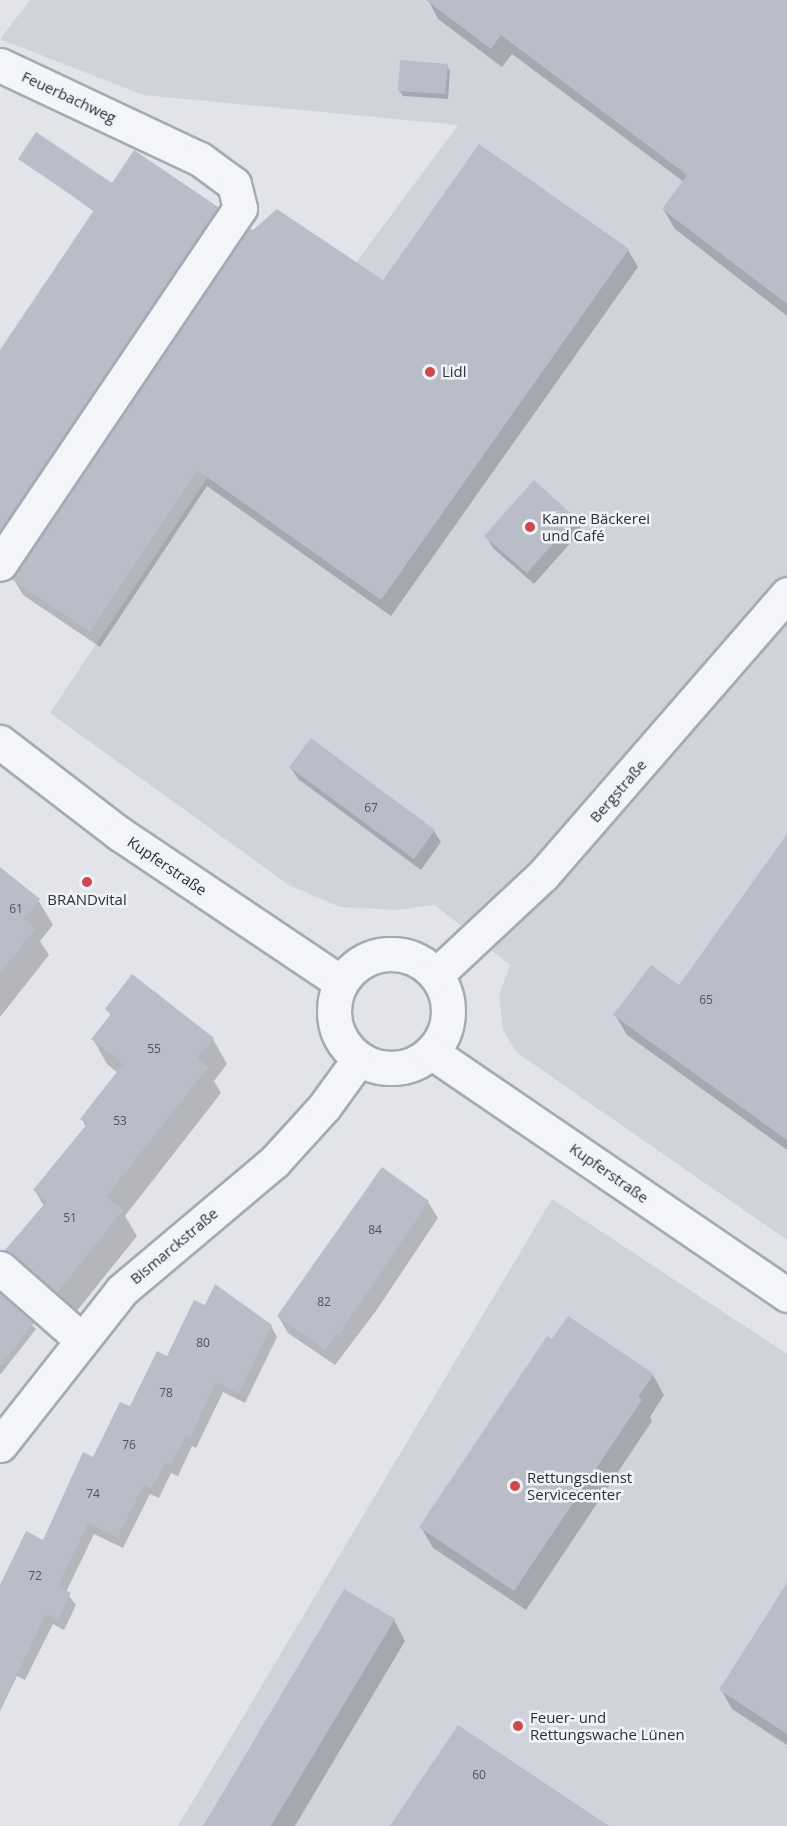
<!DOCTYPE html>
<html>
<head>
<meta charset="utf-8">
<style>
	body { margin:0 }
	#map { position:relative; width:787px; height:1826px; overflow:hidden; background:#e2e4ea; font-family:"Open Sans",sans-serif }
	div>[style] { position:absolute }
	.built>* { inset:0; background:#d0d3dc }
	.shadow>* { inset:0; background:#0003 }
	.building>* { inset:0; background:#b9bdc7 }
	.roads { filter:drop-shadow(2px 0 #a7aab4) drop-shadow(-2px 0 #a7aab4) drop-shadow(0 2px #a7aab4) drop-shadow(0 -2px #a7aab4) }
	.minor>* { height:33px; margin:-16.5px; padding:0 16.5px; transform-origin:16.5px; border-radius:16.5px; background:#f4f5f8 }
	.minor>.ring { margin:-16.5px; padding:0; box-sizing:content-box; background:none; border:33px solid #f4f5f8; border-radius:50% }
	.dots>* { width:16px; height:16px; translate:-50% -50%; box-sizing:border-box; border:3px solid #f1f3f7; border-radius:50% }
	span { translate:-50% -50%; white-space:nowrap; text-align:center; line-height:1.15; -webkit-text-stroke:5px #f1f3f7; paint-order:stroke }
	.number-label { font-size:12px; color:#4e5363 }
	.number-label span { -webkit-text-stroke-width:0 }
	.street-label { font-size:15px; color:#2a3042 }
	.poi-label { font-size:15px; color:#2a3042 }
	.left { translate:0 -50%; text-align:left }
</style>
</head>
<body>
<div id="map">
	<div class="built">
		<i style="clip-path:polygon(30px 0,787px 0,787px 1240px,516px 1052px,503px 1030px,499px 995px,510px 965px,435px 905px,397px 910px,340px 907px,289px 885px,50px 713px,306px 330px,458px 125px,143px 95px,0 39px)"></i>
		<i style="clip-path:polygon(552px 1199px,787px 1354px,787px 1826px,178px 1826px)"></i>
	</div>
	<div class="shadow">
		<i style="clip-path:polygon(428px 0,787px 0,787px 316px,675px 229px,663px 209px,684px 182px,512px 54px,502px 67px,438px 19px)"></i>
		<i style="clip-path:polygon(447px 65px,450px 71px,448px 99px,403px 96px,399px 90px)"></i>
		<i style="clip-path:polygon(20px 159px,112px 185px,217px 208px,220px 214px,0 543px,0 354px,95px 212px)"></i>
		<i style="clip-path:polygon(628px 250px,638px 267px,391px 616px,207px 486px,100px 647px,23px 595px,13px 578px,383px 282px)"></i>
		<i style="clip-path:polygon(575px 519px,582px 530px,534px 584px,493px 548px,486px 536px)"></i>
		<i style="clip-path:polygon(291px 768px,434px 831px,441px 842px,421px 870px,298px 779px)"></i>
		<i style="clip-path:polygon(787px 837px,787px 1150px,627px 1035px,615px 1015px,679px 987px)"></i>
		<i style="clip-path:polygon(0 869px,38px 900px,53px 925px,40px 941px,49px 955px,0 1017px)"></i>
		<i style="clip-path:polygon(107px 1009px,213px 1039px,227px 1064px,214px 1081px,221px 1093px,125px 1216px,137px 1236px,72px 1317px,22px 1276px,8px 1251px,44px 1206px,35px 1191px,86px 1127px,82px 1119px,118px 1073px,107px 1064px,93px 1039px,111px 1016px)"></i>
		<i style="clip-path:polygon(428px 1202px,438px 1218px,376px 1311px,335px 1365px,288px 1333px,278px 1316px)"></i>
		<i style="clip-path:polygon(0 1294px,36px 1329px,0 1375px)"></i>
		<i style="clip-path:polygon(271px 1326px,277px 1337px,245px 1403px,223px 1392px,196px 1448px,192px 1446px,178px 1476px,171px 1473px,159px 1498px,150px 1494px,123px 1548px,94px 1534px,66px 1592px,76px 1605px,64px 1630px,53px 1624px,25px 1680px,17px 1676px,0 1711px,0 1589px,44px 1542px,94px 1459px,167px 1358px)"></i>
		<i style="clip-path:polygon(653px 1375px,664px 1395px,650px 1417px,652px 1421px,526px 1610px,433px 1548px,421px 1527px)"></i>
		<i style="clip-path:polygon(787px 1588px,787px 1745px,732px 1709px,721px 1690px)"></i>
		<i style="clip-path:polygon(394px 1620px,405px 1641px,295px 1826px,204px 1826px)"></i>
	</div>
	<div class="building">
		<i style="clip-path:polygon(426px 0,787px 0,787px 304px,662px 209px,687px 175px,501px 35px,491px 49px)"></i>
		<i style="clip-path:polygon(400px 60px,448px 64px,445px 94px,398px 91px)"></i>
		<i style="clip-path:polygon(36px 132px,112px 183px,134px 150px,218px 207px,0 530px,0 350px,94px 210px,18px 159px)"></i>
		<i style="clip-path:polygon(479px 144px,629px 249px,381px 600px,197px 470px,90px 631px,11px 579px,249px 228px,253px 230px,277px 209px,383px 280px)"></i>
		<i style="clip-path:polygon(534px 480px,576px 518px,527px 573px,484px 536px)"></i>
		<i style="clip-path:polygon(311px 738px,435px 830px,414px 859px,289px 767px)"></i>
		<i style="clip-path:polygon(787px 834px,787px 1140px,613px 1015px,651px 965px,679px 985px)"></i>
		<i style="clip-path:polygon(0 867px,40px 899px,24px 919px,35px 929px,0 973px)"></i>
		<i style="clip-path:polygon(132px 974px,214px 1038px,197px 1059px,208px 1067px,106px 1197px,123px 1210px,57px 1293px,5px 1250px,47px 1201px,33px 1190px,87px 1124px,80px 1119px,123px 1064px,91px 1039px,111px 1014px,105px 1009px)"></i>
		<i style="clip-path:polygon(382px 1167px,429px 1201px,339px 1335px,336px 1333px,325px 1350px,277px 1316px)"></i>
		<i style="clip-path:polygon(215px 1284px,272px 1325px,239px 1393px,216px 1382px,190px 1438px,186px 1436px,171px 1465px,165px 1463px,152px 1488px,144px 1484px,117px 1538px,88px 1523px,58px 1586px,71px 1593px,58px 1620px,46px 1614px,0 1709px,0 1585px,26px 1531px,43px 1540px,83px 1452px,93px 1457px,120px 1402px,130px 1406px,157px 1351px,167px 1356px,194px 1300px,205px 1305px)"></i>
		<i style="clip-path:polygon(0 1293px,34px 1323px,0 1366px)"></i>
		<i style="clip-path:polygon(568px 1316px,654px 1374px,638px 1397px,642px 1400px,514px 1591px,419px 1527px,547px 1336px,552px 1339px)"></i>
		<i style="clip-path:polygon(787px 1583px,787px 1734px,719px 1690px)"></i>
		<i style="clip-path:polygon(344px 1589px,395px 1619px,271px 1826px,203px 1826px)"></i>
		<i style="clip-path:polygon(458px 1725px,609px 1826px,390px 1826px)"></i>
	</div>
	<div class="roads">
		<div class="minor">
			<i style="left:0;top:65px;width:221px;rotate:25.2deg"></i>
			<i style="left:200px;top:159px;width:42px;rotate:36.3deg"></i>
			<i style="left:234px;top:184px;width:25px;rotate:76deg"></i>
			<i style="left:240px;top:208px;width:429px;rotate:124deg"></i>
			<i style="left:0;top:742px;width:151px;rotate:37.5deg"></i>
			<i style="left:120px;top:834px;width:265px;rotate:33.9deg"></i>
			<i class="ring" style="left:334px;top:954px;width:81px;height:81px"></i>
			<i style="left:436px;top:975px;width:146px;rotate:-43.1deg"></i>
			<i style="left:543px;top:875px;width:372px;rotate:-49deg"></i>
			<i style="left:431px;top:1052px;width:431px;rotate:34.3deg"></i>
			<i style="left:0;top:1268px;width:109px;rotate:41.3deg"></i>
			<i style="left:0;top:1445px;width:197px;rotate:-51.8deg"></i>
			<i style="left:122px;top:1290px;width:199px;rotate:-40.1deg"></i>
			<i style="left:274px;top:1162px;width:74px;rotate:-47.7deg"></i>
			<i style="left:324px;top:1107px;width:59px;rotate:-53.9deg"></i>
		</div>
	</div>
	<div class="dots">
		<i style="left:430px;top:372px;background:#ce4850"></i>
		<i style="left:530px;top:527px;background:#ce4850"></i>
		<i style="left:87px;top:882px;background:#ce4850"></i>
		<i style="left:515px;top:1486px;background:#ce4850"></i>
		<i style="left:518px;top:1726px;background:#ce4850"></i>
	</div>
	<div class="number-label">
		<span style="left:371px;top:808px">67</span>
		<span style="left:16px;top:909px">61</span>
		<span style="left:706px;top:1000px">65</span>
		<span style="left:154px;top:1049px">55</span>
		<span style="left:120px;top:1121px">53</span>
		<span style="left:70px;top:1218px">51</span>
		<span style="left:375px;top:1230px">84</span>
		<span style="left:324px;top:1302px">82</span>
		<span style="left:203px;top:1343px">80</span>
		<span style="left:166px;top:1393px">78</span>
		<span style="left:129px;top:1445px">76</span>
		<span style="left:93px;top:1494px">74</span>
		<span style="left:35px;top:1576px">72</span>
		<span style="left:479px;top:1775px">60</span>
	</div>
	<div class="street-label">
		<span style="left:69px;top:97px;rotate:25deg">Feuerbachweg</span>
		<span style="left:618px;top:791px;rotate:-49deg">Bergstraße</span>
		<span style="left:167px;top:866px;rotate:34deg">Kupferstraße</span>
		<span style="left:609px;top:1173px;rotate:35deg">Kupferstraße</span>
		<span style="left:174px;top:1246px;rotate:-40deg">Bismarckstraße</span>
	</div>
	<div class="poi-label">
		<span class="left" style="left:442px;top:372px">Lidl</span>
		<span class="left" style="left:542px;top:527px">Kanne Bäckerei<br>und Café</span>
		<span style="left:87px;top:900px">BRANDvital</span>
		<span class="left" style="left:527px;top:1486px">Rettungsdienst<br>Servicecenter</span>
		<span class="left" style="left:530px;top:1726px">Feuer- und<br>Rettungswache Lünen</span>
	</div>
</div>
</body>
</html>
